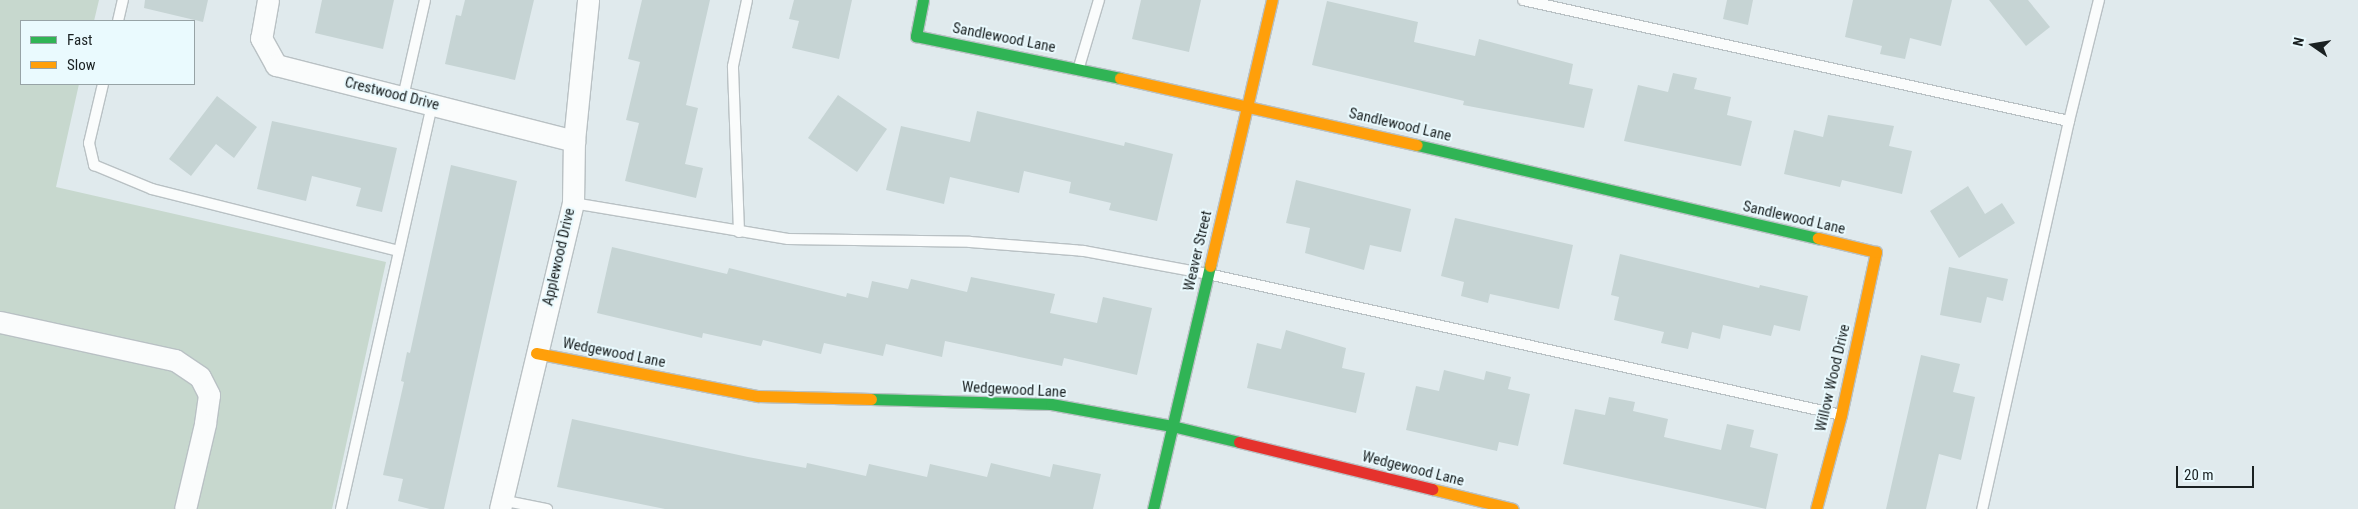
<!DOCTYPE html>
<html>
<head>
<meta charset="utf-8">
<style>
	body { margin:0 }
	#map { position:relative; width:2358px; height:509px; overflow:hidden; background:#e0eaed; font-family:"Roboto Condensed",sans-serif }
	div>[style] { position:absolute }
	.green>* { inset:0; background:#c7d8ce }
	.building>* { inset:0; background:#c6d4d4 }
	.roads { filter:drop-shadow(1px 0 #b9c1c4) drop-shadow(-1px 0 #b9c1c4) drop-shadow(0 1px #b9c1c4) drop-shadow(0 -1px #b9c1c4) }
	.lane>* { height:10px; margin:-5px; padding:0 5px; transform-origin:5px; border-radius:5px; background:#fafcfc }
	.street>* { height:21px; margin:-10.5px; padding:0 10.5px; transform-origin:10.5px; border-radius:10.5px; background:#fafcfc }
	.fast>* { height:11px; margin:-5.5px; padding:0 5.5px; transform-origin:5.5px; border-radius:5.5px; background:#30b455 }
	.slow>* { height:11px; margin:-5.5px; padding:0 5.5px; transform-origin:5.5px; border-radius:5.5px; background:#ff9f0a }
	.jam>* { height:11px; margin:-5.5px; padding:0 5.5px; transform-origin:5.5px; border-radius:5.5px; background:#e5322d }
	span { translate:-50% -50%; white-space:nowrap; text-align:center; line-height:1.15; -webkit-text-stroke:4px #eafafe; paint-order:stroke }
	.street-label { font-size:15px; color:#1a2122 }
	.legend { position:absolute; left:20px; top:20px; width:175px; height:65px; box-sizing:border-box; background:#eafafe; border:1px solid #97a3a6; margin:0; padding:6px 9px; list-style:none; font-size:15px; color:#1a2122 }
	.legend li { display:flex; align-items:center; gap:10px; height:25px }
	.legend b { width:25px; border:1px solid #97a3a6 }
	.north { position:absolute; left:2288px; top:20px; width:50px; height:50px; -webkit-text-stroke:4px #eafafe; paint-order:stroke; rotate:283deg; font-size:14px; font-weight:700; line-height:20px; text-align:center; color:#1a2122 }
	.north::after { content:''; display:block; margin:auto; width:18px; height:22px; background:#1a2122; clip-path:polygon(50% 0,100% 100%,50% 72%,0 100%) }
	.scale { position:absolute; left:2176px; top:466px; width:78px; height:22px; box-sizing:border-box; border:2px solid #1a2122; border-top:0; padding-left:6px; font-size:15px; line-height:18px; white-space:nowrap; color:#1a2122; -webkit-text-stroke:4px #eafafe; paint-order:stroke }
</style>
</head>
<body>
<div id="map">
	<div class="green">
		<i style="clip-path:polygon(0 0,99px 0,94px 21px,21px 21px,21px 84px,79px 84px,56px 187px,386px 262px,332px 509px,0 509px)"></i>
	</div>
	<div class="building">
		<i style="clip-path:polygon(145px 0,208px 0,203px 22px,144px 8px)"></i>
		<i style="clip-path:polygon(322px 0,394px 0,383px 49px,315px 33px)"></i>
		<i style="clip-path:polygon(465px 0,534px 0,515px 80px,445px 64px,456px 15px,461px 16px)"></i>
		<i style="clip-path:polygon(642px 0,710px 0,686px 105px,698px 108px,685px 164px,703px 168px,696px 198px,625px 181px,639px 123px,626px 120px,640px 62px,628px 59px)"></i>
		<i style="clip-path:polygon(794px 0,852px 0,839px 59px,792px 48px,799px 21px,789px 19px)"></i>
		<i style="clip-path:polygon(1141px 0,1201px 0,1189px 52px,1132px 39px)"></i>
		<i style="clip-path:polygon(1727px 0,1753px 0,1748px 25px,1723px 19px)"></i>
		<i style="clip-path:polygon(1853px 0,1952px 0,1941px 46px,1910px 38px,1905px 59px,1880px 54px,1882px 46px,1845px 37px)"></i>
		<i style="clip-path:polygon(1989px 0,2028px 0,2050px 27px,2026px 46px)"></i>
		<i style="clip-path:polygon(1327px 1px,1418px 22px,1414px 42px,1475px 56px,1479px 39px,1573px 64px,1569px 84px,1593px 89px,1584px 128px,1463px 105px,1464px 101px,1312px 65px)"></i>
		<i style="clip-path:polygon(1673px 73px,1697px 78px,1694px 89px,1731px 97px,1727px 115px,1752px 121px,1741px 166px,1624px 141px,1638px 85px,1668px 92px)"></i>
		<i style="clip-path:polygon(838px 95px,887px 129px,857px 172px,808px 138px)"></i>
		<i style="clip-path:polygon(217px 96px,257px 127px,234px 158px,216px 144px,191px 176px,169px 159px)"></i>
		<i style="clip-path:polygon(977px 111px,1124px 146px,1125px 142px,1173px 154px,1157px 221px,1109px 210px,1111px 203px,1069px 193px,1071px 182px,1024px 171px,1019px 193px,950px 177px,944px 204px,886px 190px,901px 126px,970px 142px)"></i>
		<i style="clip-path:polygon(1828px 115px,1894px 126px,1889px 146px,1912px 151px,1902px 194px,1842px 180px,1840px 187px,1784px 174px,1794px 130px,1823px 137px)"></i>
		<i style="clip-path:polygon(272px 121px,397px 148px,382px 212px,356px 206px,361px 188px,312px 176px,306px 201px,257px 189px)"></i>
		<i style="clip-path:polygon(451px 165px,517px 181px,444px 509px,430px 509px,398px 501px,403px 479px,383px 475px,404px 382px,401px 381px,407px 352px,410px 353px)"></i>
		<i style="clip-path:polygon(1296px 180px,1411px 209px,1401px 252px,1370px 245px,1364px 270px,1305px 253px,1310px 228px,1286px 223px)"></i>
		<i style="clip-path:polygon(1968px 186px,1985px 214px,2002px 203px,2015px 223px,1959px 258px,1930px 211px)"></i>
		<i style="clip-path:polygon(1455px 218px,1573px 245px,1559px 309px,1490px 294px,1488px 303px,1461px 296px,1464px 282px,1441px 276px)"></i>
		<i style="clip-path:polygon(612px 247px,727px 274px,729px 268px,846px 297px,847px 293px,868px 298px,872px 281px,908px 289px,911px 279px,967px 292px,971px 277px,1055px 294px,1050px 313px,1097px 323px,1103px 297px,1152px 308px,1137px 375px,1064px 358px,1062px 366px,945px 341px,942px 357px,886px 344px,883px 356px,824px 343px,821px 354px,763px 340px,761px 346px,703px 333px,702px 338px,597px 313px)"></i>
		<i style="clip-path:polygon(1620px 254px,1759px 288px,1760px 285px,1808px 296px,1800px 331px,1774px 325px,1771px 336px,1723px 325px,1720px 339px,1692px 332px,1688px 349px,1661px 343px,1664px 332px,1614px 320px,1619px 297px,1611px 295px)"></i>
		<i style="clip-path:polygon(1949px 267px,2008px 279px,2003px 301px,1987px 297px,1981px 323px,1940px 315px)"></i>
		<i style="clip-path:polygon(1286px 330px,1346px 348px,1342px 368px,1365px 373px,1356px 413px,1247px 388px,1257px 343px,1281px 349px)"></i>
		<i style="clip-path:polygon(1921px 355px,1960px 364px,1953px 392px,1975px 397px,1961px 460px,1939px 454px,1926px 509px,1886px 509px)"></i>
		<i style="clip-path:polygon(1444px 370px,1484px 380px,1486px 371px,1511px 377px,1508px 389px,1530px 394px,1518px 446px,1499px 442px,1497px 451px,1406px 430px,1416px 386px,1439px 391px)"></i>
		<i style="clip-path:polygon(1609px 397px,1635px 402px,1633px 411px,1668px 419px,1664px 437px,1721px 450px,1727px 424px,1754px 430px,1750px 447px,1778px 454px,1766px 509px,1563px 464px,1575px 409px,1605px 415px)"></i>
		<i style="clip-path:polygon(572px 419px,748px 457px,806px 468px,807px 463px,866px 476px,869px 464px,927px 477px,930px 464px,987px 477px,991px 463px,1050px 477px,1053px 464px,1101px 474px,1093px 509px,665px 509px,557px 487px)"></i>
	</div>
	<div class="roads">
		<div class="lane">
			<i style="left:1523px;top:0;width:559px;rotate:12.5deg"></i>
			<i style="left:2069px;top:121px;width:398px;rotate:102.6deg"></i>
			<i style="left:118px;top:21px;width:22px;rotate:-77deg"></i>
			<i style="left:1079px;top:67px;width:70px;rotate:-73.4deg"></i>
			<i style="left:103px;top:84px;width:61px;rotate:103.3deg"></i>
			<i style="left:89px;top:143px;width:23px;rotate:77deg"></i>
			<i style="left:94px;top:165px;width:63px;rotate:22.5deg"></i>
			<i style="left:152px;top:189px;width:254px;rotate:14.1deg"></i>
			<i style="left:403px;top:97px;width:99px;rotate:-77.2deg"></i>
			<i style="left:2069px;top:121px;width:125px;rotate:-76.1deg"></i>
			<i style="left:573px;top:203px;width:218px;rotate:9.5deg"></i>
			<i style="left:788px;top:239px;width:182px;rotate:0.9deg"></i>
			<i style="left:970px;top:242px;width:114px;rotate:4.5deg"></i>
			<i style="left:1084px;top:251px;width:126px;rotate:10.5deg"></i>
			<i style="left:1208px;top:274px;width:649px;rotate:12.56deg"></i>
			<i style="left:739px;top:232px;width:166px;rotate:-92.1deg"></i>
			<i style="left:733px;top:66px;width:67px;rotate:-78deg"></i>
			<i style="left:501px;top:500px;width:47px;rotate:11.1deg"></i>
			<i style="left:341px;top:509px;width:415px;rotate:-77.3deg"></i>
		</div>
		<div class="street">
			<i style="left:268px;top:0;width:39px;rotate:100deg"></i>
			<i style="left:261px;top:38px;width:31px;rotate:61deg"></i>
			<i style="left:276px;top:65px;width:308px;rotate:14.3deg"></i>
			<i style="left:0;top:322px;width:179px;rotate:12.3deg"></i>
			<i style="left:175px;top:360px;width:30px;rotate:34deg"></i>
			<i style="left:200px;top:377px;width:20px;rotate:63deg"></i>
			<i style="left:209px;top:395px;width:29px;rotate:98deg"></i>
			<i style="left:205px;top:424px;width:87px;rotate:103.2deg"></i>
			<i style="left:500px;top:509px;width:315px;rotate:-76.6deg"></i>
			<i style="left:573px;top:203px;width:62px;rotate:-89.1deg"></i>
			<i style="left:574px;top:141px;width:142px;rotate:-84.3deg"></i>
		</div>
		<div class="fast">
			<i style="left:923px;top:0;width:37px;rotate:101deg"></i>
			<i style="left:916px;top:36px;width:208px;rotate:11.6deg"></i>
			<i style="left:1417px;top:145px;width:412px;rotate:13.1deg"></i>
			<i style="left:871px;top:399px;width:180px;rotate:1.6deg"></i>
			<i style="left:1051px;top:404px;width:123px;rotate:10.3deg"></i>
			<i style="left:1172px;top:426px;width:69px;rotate:13.4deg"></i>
			<i style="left:1153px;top:509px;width:250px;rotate:-76.8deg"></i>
		</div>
		<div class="slow">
			<i style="left:1120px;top:78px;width:304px;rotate:12.7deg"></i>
			<i style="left:1210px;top:266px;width:273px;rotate:-76.9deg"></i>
			<i style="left:536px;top:353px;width:226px;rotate:11deg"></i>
			<i style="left:758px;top:396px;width:113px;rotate:1.5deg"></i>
			<i style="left:1432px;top:489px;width:83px;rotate:13.9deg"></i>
			<i style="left:1816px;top:509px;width:97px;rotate:-75.1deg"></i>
			<i style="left:1841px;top:415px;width:167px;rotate:-77.9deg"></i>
			<i style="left:1876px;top:252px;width:60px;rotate:-166.4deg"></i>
		</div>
		<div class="jam">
			<i style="left:1239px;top:442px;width:199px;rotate:13.7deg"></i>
		</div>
	</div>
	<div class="street-label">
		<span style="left:1004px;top:38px;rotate:11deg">Sandlewood Lane</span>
		<span style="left:392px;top:94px;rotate:14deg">Crestwood Drive</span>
		<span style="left:1400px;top:125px;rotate:13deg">Sandlewood Lane</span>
		<span style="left:1794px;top:218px;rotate:13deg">Sandlewood Lane</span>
		<span style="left:1198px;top:251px;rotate:-77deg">Weaver Street</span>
		<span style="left:559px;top:257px;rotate:-77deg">Applewood Drive</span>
		<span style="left:614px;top:353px;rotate:11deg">Wedgewood Lane</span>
		<span style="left:1833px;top:378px;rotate:-77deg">Willow Wood Drive</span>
		<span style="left:1014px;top:390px;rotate:3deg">Wedgewood Lane</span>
		<span style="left:1413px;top:469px;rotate:14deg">Wedgewood Lane</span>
	</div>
	<ul class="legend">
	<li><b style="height:6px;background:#30b455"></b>Fast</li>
	<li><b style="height:6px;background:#ff9f0a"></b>Slow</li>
	</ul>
	<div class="north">N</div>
	<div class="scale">20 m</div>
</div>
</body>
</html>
